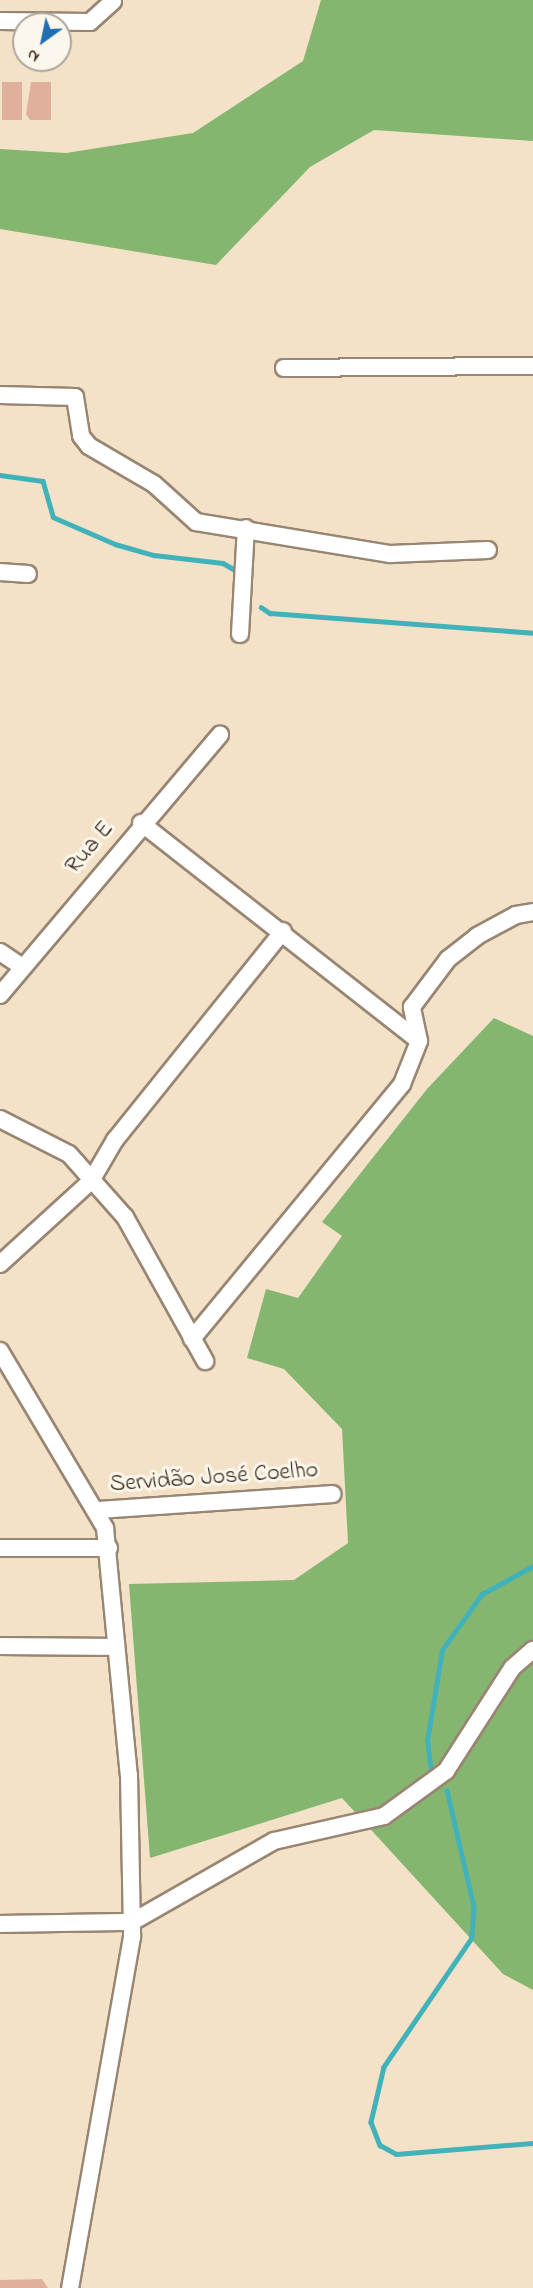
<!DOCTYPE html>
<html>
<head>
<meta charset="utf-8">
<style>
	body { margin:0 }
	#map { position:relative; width:533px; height:2288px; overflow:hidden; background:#f4e2c8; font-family:"Indie Flower",sans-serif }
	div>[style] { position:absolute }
	.forest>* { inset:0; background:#85b670 }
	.stream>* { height:4.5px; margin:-2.25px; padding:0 2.25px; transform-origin:2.25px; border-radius:2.25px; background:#42b2ba }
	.building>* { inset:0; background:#e1b09c }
	.roads { filter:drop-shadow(2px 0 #988673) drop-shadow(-2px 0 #988673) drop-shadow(0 2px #988673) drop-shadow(0 -2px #988673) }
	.minor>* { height:16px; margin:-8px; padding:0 8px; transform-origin:8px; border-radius:8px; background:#fff }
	span { translate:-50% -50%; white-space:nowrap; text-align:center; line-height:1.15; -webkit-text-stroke:6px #fbf7ec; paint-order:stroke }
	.street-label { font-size:24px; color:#3b2a1e }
	.north { position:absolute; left:12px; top:12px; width:60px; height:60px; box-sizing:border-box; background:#fbf7ec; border:2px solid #aea59a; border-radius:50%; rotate:213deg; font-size:16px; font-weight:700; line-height:24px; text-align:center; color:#3b2a1e }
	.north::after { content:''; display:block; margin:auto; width:21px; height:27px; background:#1f6fb2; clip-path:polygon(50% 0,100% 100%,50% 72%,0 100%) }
</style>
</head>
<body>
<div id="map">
	<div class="forest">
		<i style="clip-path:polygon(321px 0,533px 0,533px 141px,374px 130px,310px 167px,216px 265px,0 229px,0 149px,66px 153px,193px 133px,303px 61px)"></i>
		<i style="clip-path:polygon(494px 1018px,533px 1036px,533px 1990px,503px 1974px,342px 1798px,150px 1858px,129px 1584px,294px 1580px,348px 1543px,342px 1429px,284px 1369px,247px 1358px,266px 1289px,298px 1298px,342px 1236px,322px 1222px,427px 1089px)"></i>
	</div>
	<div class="stream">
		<i style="left:0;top:475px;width:43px;rotate:7.9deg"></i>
		<i style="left:43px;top:481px;width:37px;rotate:74deg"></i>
		<i style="left:53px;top:517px;width:68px;rotate:23.5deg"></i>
		<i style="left:115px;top:544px;width:41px;rotate:15.8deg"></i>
		<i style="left:154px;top:555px;width:69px;rotate:6.6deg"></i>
		<i style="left:223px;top:563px;width:14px;rotate:30deg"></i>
		<i style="left:261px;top:607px;width:11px;rotate:34deg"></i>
		<i style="left:270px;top:613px;width:264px;rotate:4.3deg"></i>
		<i style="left:431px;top:1772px;width:31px;rotate:-97deg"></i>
		<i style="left:427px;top:1741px;width:92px;rotate:-80.6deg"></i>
		<i style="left:442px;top:1650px;width:69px;rotate:-54.5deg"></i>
		<i style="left:482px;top:1594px;width:58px;rotate:-28.8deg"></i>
		<i style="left:447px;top:1790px;width:120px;rotate:77deg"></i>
		<i style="left:474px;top:1907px;width:31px;rotate:94deg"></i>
		<i style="left:472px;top:1938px;width:156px;rotate:124.3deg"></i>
		<i style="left:384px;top:2067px;width:57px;rotate:103.3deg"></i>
		<i style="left:371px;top:2122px;width:25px;rotate:69deg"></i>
		<i style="left:380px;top:2145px;width:18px;rotate:29deg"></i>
		<i style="left:396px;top:2154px;width:137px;rotate:-4.6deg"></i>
	</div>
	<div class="building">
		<i style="clip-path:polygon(2px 82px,22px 82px,22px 120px,2px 120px)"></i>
		<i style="clip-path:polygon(31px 82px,51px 82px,51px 120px,30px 120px,26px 114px)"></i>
		<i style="clip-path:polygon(42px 2279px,48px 2288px,0 2288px,0 2280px)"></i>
	</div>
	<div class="roads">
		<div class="minor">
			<i style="left:0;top:21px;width:90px;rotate:0.6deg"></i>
			<i style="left:90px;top:22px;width:31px;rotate:-42deg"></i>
			<i style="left:284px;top:368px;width:249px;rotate:-0.5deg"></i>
			<i style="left:0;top:395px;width:75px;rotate:1.5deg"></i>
			<i style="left:75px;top:397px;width:39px;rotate:81deg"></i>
			<i style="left:81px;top:436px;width:13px;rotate:51deg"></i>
			<i style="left:89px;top:446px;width:75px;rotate:30.3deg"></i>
			<i style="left:154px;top:484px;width:57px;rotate:42.1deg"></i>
			<i style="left:196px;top:522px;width:197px;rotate:9.4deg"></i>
			<i style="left:390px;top:554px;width:98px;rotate:-2.3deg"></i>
			<i style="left:0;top:572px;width:28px;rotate:4deg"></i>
			<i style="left:240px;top:634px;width:106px;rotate:-86.8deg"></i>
			<i style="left:141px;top:823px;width:353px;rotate:38.1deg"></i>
			<i style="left:0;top:952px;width:25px;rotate:34deg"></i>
			<i style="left:0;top:995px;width:341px;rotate:-49.8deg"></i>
			<i style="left:0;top:1119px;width:77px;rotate:26.9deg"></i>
			<i style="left:69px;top:1154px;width:84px;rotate:48.4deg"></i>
			<i style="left:125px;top:1217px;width:165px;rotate:60.9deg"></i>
			<i style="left:0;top:1264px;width:123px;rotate:-42.4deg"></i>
			<i style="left:91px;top:1181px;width:48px;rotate:-59.7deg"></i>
			<i style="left:115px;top:1140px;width:268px;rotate:-51.2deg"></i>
			<i style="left:192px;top:1339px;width:330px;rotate:-50.5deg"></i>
			<i style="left:402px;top:1084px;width:46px;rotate:-68.4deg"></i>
			<i style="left:419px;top:1041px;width:35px;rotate:-102deg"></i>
			<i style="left:412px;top:1007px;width:60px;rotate:-53.1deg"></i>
			<i style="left:448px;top:959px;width:37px;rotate:-38deg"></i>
			<i style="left:477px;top:936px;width:44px;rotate:-28.3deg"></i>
			<i style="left:516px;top:915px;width:17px;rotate:-10deg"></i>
			<i style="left:0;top:1351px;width:206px;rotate:59.3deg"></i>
			<i style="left:105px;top:1528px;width:248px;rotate:84.5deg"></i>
			<i style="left:129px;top:1775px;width:162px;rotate:88.9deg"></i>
			<i style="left:132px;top:1937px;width:356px;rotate:100deg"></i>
			<i style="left:99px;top:1510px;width:234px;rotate:-3.9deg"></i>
			<i style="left:0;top:1548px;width:109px"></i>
			<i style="left:0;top:1646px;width:114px;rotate:0.5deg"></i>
			<i style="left:0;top:1924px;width:132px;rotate:-0.9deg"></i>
			<i style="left:132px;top:1922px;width:163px;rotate:-29.7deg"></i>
			<i style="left:274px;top:1841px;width:113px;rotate:-12.8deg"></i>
			<i style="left:384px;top:1816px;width:77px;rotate:-36deg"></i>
			<i style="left:446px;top:1771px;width:122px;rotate:-57.3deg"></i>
			<i style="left:512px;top:1668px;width:28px;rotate:-41deg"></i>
		</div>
	</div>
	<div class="street-label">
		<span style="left:90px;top:848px;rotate:-50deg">Rua E</span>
		<span style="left:214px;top:1478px;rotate:-4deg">Servidão José Coelho</span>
	</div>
	<div class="north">N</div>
</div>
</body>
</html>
